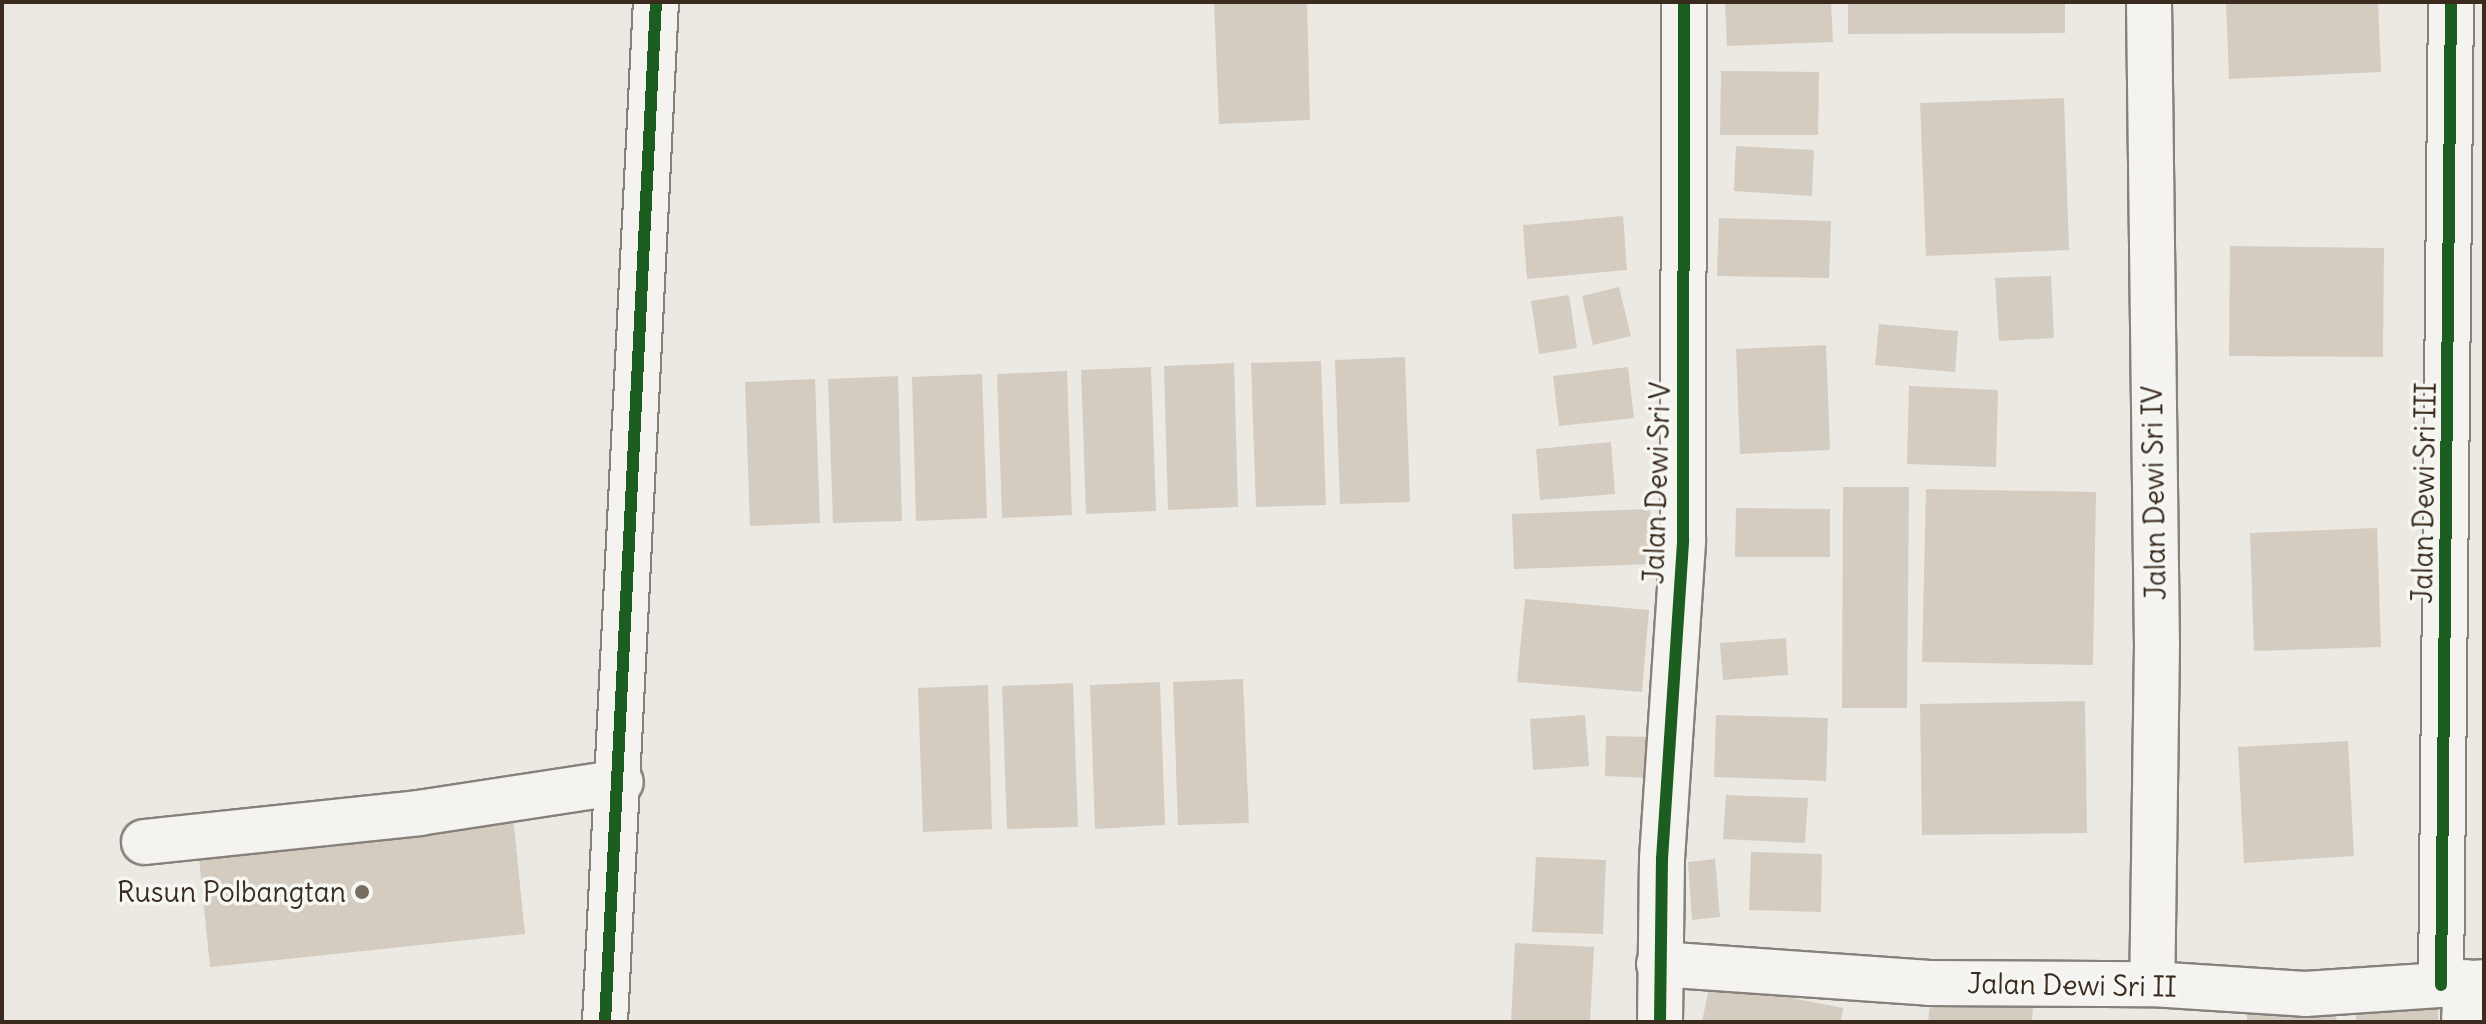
<!DOCTYPE html>
<html>
<head>
<meta charset="utf-8">
<style>
	body { margin:0 }
	#map { position:relative; width:2486px; height:1024px; overflow:hidden; background:#ece9e2; font-family:Delius,sans-serif }
	div>[style] { position:absolute }
	.building>* { inset:0; background:#d4ccc0 }
	.roads { filter:drop-shadow(2px 0 #86817b) drop-shadow(-2px 0 #86817b) drop-shadow(0 2px #86817b) drop-shadow(0 -2px #86817b) }
	.minor>* { height:44px; margin:-22px; padding:0 22px; transform-origin:22px; border-radius:22px; background:#f4f3f0 }
	.cycleway>* { height:12px; margin:-6px; padding:0 6px; transform-origin:6px; border-radius:6px; background:#1b5e20 }
	.dots>* { width:22px; height:22px; translate:-50% -50%; box-sizing:border-box; border:4px solid #f6f6f2; border-radius:50% }
	span { translate:-50% -50%; white-space:nowrap; text-align:center; line-height:1.15; -webkit-text-stroke:7px #f6f6f2; paint-order:stroke }
	.street-label { font-size:28px; color:#3b2a1e }
	.poi-label { font-size:28px; color:#3b2a1e }
	.right { translate:-100% -50%; text-align:right }
	.frame { position:absolute; inset:0; border:4px solid #3b2a1e; pointer-events:none }
</style>
</head>
<body>
<div id="map">
	<div class="building">
		<i style="clip-path:polygon(1214px 2px,1307px 2px,1310px 120px,1219px 124px)"></i>
		<i style="clip-path:polygon(1725px 2px,1831px 2px,1833px 42px,1727px 46px)"></i>
		<i style="clip-path:polygon(1848px 2px,2065px 2px,2065px 33px,1848px 34px)"></i>
		<i style="clip-path:polygon(2226px 2px,2378px 2px,2381px 72px,2229px 79px)"></i>
		<i style="clip-path:polygon(1721px 71px,1819px 72px,1818px 135px,1720px 135px)"></i>
		<i style="clip-path:polygon(2064px 98px,2069px 250px,1926px 256px,1920px 103px)"></i>
		<i style="clip-path:polygon(1736px 146px,1814px 150px,1812px 196px,1734px 191px)"></i>
		<i style="clip-path:polygon(1623px 216px,1627px 270px,1527px 279px,1523px 225px)"></i>
		<i style="clip-path:polygon(1719px 218px,1831px 221px,1829px 278px,1717px 276px)"></i>
		<i style="clip-path:polygon(2230px 246px,2384px 248px,2383px 357px,2229px 356px)"></i>
		<i style="clip-path:polygon(2051px 276px,2054px 338px,1999px 341px,1995px 278px)"></i>
		<i style="clip-path:polygon(1619px 287px,1631px 336px,1593px 345px,1582px 296px)"></i>
		<i style="clip-path:polygon(1569px 295px,1577px 348px,1539px 354px,1531px 301px)"></i>
		<i style="clip-path:polygon(1879px 324px,1958px 331px,1955px 372px,1875px 365px)"></i>
		<i style="clip-path:polygon(1826px 345px,1830px 450px,1740px 454px,1736px 349px)"></i>
		<i style="clip-path:polygon(1405px 357px,1410px 502px,1340px 504px,1335px 360px)"></i>
		<i style="clip-path:polygon(1321px 361px,1326px 505px,1256px 507px,1251px 363px)"></i>
		<i style="clip-path:polygon(1234px 363px,1238px 507px,1168px 510px,1164px 366px)"></i>
		<i style="clip-path:polygon(1151px 367px,1156px 511px,1086px 514px,1081px 370px)"></i>
		<i style="clip-path:polygon(1628px 367px,1634px 418px,1559px 426px,1553px 376px)"></i>
		<i style="clip-path:polygon(1067px 371px,1072px 515px,1002px 518px,997px 374px)"></i>
		<i style="clip-path:polygon(982px 374px,987px 518px,916px 521px,912px 377px)"></i>
		<i style="clip-path:polygon(898px 376px,902px 521px,833px 523px,828px 379px)"></i>
		<i style="clip-path:polygon(815px 379px,820px 523px,750px 526px,745px 382px)"></i>
		<i style="clip-path:polygon(1909px 386px,1998px 390px,1996px 467px,1907px 464px)"></i>
		<i style="clip-path:polygon(1611px 442px,1615px 494px,1540px 500px,1536px 449px)"></i>
		<i style="clip-path:polygon(1843px 487px,1909px 487px,1907px 708px,1842px 708px)"></i>
		<i style="clip-path:polygon(1926px 489px,2096px 492px,2093px 665px,1922px 662px)"></i>
		<i style="clip-path:polygon(1736px 508px,1830px 509px,1830px 557px,1735px 557px)"></i>
		<i style="clip-path:polygon(1650px 509px,1652px 564px,1514px 569px,1512px 514px)"></i>
		<i style="clip-path:polygon(2377px 528px,2381px 647px,2254px 651px,2250px 533px)"></i>
		<i style="clip-path:polygon(1525px 599px,1649px 610px,1642px 692px,1517px 682px)"></i>
		<i style="clip-path:polygon(1786px 638px,1788px 675px,1723px 680px,1720px 643px)"></i>
		<i style="clip-path:polygon(1243px 679px,1249px 823px,1178px 825px,1173px 682px)"></i>
		<i style="clip-path:polygon(1160px 682px,1165px 825px,1095px 829px,1090px 685px)"></i>
		<i style="clip-path:polygon(1073px 683px,1078px 827px,1007px 829px,1002px 686px)"></i>
		<i style="clip-path:polygon(988px 685px,992px 829px,923px 832px,918px 688px)"></i>
		<i style="clip-path:polygon(2085px 701px,2087px 833px,1922px 835px,1920px 704px)"></i>
		<i style="clip-path:polygon(1585px 715px,1589px 766px,1533px 770px,1530px 719px)"></i>
		<i style="clip-path:polygon(1716px 715px,1828px 718px,1826px 781px,1714px 777px)"></i>
		<i style="clip-path:polygon(1606px 736px,1650px 737px,1649px 778px,1605px 776px)"></i>
		<i style="clip-path:polygon(2348px 741px,2354px 856px,2244px 863px,2238px 747px)"></i>
		<i style="clip-path:polygon(1726px 795px,1808px 798px,1805px 843px,1723px 839px)"></i>
		<i style="clip-path:polygon(513px 816px,525px 934px,210px 967px,198px 849px)"></i>
		<i style="clip-path:polygon(1751px 852px,1822px 854px,1821px 912px,1749px 910px)"></i>
		<i style="clip-path:polygon(1536px 857px,1606px 860px,1603px 934px,1532px 932px)"></i>
		<i style="clip-path:polygon(1715px 859px,1720px 917px,1692px 920px,1688px 862px)"></i>
		<i style="clip-path:polygon(1515px 943px,1594px 947px,1590px 1022px,1511px 1022px)"></i>
		<i style="clip-path:polygon(1710px 982px,1843px 1008px,1841px 1022px,1702px 1022px)"></i>
		<i style="clip-path:polygon(1930px 1003px,2033px 1008px,2032px 1022px,1928px 1022px)"></i>
		<i style="clip-path:polygon(2247px 1008px,2337px 1009px,2336px 1022px,2247px 1022px)"></i>
		<i style="clip-path:polygon(2356px 1009px,2438px 1009px,2438px 1022px,2356px 1022px)"></i>
	</div>
	<div class="roads">
		<div class="minor">
			<i style="left:2149px;top:2px;width:642px;rotate:89.29deg"></i>
			<i style="left:2157px;top:644px;width:340px;rotate:90.8deg"></i>
			<i style="left:144px;top:842px;width:277px;rotate:-6deg"></i>
			<i style="left:419px;top:813px;width:204px;rotate:-8.7deg"></i>
			<i style="left:1659px;top:964px;width:271px;rotate:4deg"></i>
			<i style="left:1929px;top:983px;width:223px;rotate:0.3deg"></i>
			<i style="left:2152px;top:984px;width:153px;rotate:3.7deg"></i>
			<i style="left:2305px;top:994px;width:179px;rotate:-3.8deg"></i>
			<i style="left:2441px;top:985px;width:983px;rotate:-89.42deg"></i>
			<i style="left:605px;top:1022px;width:1021px;rotate:-87.14deg"></i>
			<i style="left:1660px;top:1022px;width:163px;rotate:-89.3deg"></i>
			<i style="left:1662px;top:859px;width:320px;rotate:-86.2deg"></i>
			<i style="left:1683px;top:540px;width:538px;rotate:-89.89deg"></i>
			<i style="left:2464px;top:1022px;width:40px;rotate:-87.1deg"></i>
		</div>
	</div>
	<div class="cycleway">
		<i style="left:2441px;top:985px;width:983px;rotate:-89.42deg"></i>
		<i style="left:605px;top:1022px;width:1021px;rotate:-87.14deg"></i>
		<i style="left:1660px;top:1022px;width:163px;rotate:-89.3deg"></i>
		<i style="left:1662px;top:859px;width:320px;rotate:-86.2deg"></i>
		<i style="left:1683px;top:540px;width:538px;rotate:-89.89deg"></i>
	</div>
	<div class="dots">
		<i style="left:362px;top:892px;background:#796d63"></i>
	</div>
	<div class="street-label">
		<span style="left:1657px;top:483px;rotate:-88deg">Jalan Dewi Sri V</span>
		<span style="left:2154px;top:493px;rotate:-91deg">Jalan Dewi Sri IV</span>
		<span style="left:2424px;top:493px;rotate:-89deg">Jalan Dewi Sri III</span>
		<span style="left:2072px;top:985px;rotate:1deg">Jalan Dewi Sri II</span>
	</div>
	<div class="poi-label">
		<span class="right" style="left:346px;top:892px">Rusun Polbangtan</span>
	</div>
	<div class="frame"></div>
</div>
</body>
</html>
